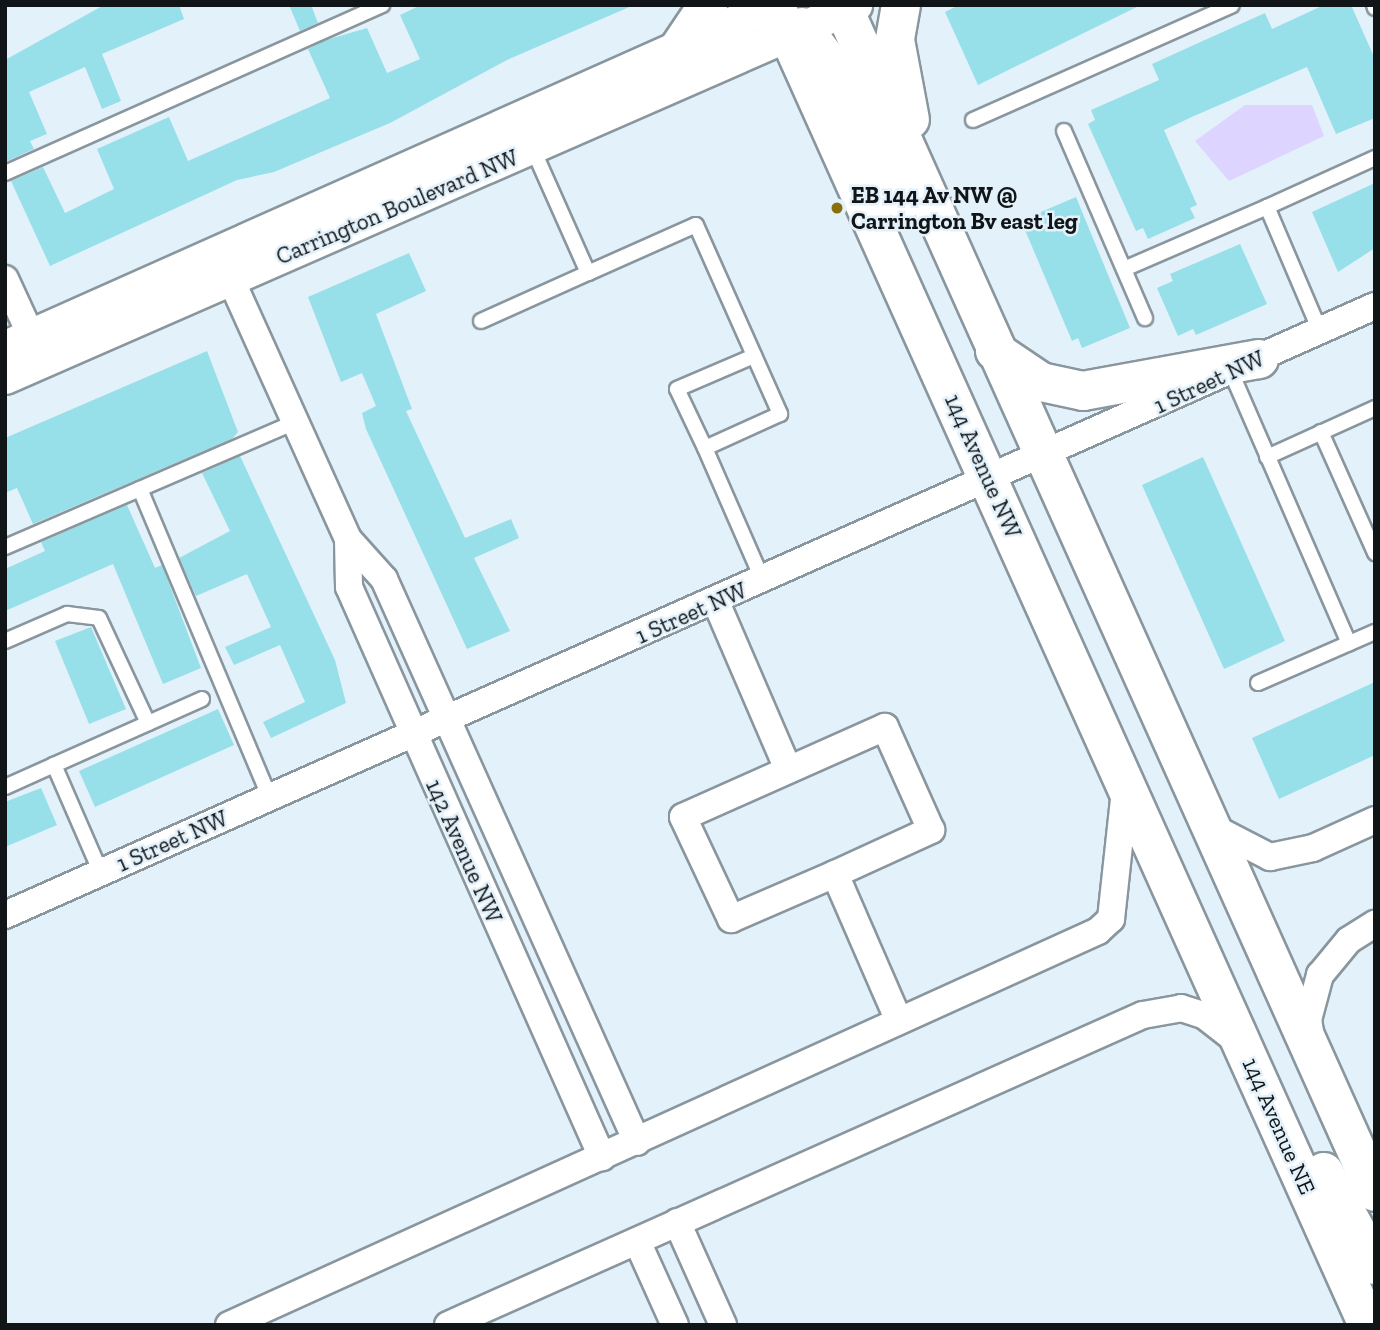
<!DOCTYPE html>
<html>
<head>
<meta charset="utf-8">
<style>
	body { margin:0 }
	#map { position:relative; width:1380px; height:1330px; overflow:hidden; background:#e3f1fa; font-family:"Zilla Slab",serif }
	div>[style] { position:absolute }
	.green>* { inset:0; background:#ddd4ff }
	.building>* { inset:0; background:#97e0ea }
	.roads { filter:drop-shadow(2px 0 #89969e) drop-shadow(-2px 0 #89969e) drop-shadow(0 2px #89969e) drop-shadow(0 -2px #89969e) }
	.service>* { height:14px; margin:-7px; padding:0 7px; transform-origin:7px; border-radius:7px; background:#fff }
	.minor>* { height:26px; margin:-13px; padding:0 13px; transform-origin:13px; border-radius:13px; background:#fff }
	.tertiary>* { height:33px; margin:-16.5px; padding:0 16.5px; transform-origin:16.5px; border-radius:16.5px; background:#fff }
	.secondary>* { height:38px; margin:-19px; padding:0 19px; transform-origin:19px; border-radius:19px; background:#fff }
	.dots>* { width:19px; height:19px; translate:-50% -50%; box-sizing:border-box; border:4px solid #e3f1fa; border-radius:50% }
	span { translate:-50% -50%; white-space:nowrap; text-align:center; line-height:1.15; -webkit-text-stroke:5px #e3f1fa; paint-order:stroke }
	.poi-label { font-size:23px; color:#111518; font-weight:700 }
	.left { translate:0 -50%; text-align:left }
	.street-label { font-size:23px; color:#111518 }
	.frame { position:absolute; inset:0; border:7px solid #111518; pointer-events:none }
</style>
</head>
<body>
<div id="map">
	<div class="green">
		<i style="clip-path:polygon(1245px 105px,1312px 105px,1324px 136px,1229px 181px,1195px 141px)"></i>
	</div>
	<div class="building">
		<i style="clip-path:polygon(104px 5px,179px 5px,184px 19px,102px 54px,121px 101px,102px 109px,85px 67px,29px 92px,47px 134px,30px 141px,34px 149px,5px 162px,5px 60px)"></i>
		<i style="clip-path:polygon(289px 5px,311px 5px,318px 23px,300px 31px)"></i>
		<i style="clip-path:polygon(421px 5px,634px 5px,507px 60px,390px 123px,274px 172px,237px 180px,50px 266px,11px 181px,43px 167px,65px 213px,114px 189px,97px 149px,169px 117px,188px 161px,238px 139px,330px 98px,308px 49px,326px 40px,367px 28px,387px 73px,420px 59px,400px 15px)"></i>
		<i style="clip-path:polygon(959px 5px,1141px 5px,978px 85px,945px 12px)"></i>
		<i style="clip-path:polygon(1324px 5px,1351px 5px,1375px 59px,1375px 118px,1336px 134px,1307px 67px,1194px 116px,1164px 130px,1197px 205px,1190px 208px,1195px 218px,1148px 239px,1143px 228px,1136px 231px,1088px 124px,1095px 120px,1091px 110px,1159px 80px,1152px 64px,1196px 44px,1265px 13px,1272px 29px)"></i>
		<i style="clip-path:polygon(1375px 183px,1375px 248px,1338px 272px,1312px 212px)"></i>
		<i style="clip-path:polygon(1076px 197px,1130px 328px,1082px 348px,1078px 338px,1072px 341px,1025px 230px,1033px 227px,1029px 217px)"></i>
		<i style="clip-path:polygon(1240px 244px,1267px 304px,1196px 335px,1193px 329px,1178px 336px,1157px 288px,1173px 281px,1170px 274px)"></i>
		<i style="clip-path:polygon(409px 253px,426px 291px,376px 314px,412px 409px,406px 411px,465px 538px,511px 519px,519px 538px,474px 558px,510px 631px,467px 649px,366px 429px,362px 413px,376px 406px,362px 373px,341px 382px,308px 297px)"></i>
		<i style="clip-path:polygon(207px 351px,238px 432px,232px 439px,33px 524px,17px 488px,5px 493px,5px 438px)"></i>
		<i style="clip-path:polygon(240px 456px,335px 660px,346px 703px,271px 738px,263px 722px,305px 702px,280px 645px,234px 665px,225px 647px,271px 627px,247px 574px,196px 596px,179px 558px,230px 531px,202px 473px)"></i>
		<i style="clip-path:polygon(1203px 457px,1285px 641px,1224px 669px,1142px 485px)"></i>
		<i style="clip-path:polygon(127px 505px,155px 568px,162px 565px,201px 668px,163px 684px,113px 564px,5px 611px,5px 569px,45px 551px,41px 542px)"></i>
		<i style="clip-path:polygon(91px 627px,126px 709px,89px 724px,55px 641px)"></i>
		<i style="clip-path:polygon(1375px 682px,1375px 755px,1279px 799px,1252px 738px)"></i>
		<i style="clip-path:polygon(218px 709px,234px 745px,95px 807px,79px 771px)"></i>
		<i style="clip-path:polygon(41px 788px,57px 825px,5px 847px,5px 802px)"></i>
	</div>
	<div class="roads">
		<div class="service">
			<i style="left:1374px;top:5px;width:3px;rotate:72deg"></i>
			<i style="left:973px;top:120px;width:283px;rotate:-23.9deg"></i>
			<i style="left:1064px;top:131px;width:204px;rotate:66.6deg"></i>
			<i style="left:532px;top:147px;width:138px;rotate:66deg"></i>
			<i style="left:588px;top:273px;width:118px;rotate:-24deg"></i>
			<i style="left:696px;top:225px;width:207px;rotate:66deg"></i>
			<i style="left:780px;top:414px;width:82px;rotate:155.6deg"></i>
			<i style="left:705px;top:448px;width:145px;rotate:66.4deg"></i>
			<i style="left:5px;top:173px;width:413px;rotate:-24deg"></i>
			<i style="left:1124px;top:269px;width:156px;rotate:-23.4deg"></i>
			<i style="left:481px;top:321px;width:117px;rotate:-24.2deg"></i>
			<i style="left:1320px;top:331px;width:135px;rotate:-113.1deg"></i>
			<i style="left:1267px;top:207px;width:119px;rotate:-24.4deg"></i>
			<i style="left:1231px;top:372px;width:296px;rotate:66.5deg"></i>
			<i style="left:1321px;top:432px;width:133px;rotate:65.9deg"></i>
			<i style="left:705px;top:448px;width:65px;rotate:-115.4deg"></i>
			<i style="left:677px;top:389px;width:84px;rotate:-23.2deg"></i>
			<i style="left:1267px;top:457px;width:119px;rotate:-24.4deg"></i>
			<i style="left:140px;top:489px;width:335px;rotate:67.2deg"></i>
			<i style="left:5px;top:547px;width:316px;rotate:-23.3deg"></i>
			<i style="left:5px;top:641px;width:68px;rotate:-23.5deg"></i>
			<i style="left:67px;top:614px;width:32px;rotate:7deg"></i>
			<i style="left:99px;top:618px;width:116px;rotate:65deg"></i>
			<i style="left:1258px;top:683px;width:128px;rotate:-23.6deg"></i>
			<i style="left:5px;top:787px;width:54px;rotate:-24.2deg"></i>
			<i style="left:101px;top:873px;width:118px;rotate:-113.5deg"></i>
			<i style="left:54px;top:765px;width:162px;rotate:-24deg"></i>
		</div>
		<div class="minor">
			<i style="left:223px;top:262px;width:304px;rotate:65.7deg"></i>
			<i style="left:348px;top:539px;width:54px;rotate:48deg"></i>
			<i style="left:384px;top:579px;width:617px;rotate:65.8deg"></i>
			<i style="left:5px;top:279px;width:81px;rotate:65.3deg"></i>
			<i style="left:348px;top:539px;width:48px;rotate:88.8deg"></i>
			<i style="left:349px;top:587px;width:624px;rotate:66.07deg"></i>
			<i style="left:716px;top:602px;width:180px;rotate:66.7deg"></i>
			<i style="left:1210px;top:826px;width:68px;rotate:27.3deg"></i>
			<i style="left:1270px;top:857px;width:44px;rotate:-11.8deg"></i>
			<i style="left:1313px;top:848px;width:68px;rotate:-24.3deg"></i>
			<i style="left:835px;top:874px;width:106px;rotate:-24.6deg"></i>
			<i style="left:931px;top:830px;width:113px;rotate:-114.1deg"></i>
			<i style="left:885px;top:727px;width:221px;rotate:156deg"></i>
			<i style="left:683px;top:817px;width:113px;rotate:64.8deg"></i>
			<i style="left:731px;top:919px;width:113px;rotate:-23.4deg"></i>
			<i style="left:835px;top:874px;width:160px;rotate:66.5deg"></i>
			<i style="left:5px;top:915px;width:1499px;rotate:-23.97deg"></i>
			<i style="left:1311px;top:1038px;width:18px;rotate:-99deg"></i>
			<i style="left:1308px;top:1020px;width:47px;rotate:-75.1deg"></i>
			<i style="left:1320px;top:975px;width:45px;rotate:-50.4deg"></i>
			<i style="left:1349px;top:940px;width:31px;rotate:-32deg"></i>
			<i style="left:677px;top:1222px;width:113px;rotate:65.9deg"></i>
			<i style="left:637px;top:1241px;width:92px;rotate:65.7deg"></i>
			<i style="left:229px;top:1325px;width:954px;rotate:-24.39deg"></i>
			<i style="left:1098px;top:931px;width:18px;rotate:-43deg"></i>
			<i style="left:1111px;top:919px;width:130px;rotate:-83.8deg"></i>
			<i style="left:448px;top:1325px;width:761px;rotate:-24.04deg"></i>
			<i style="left:1143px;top:1015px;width:39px;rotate:-10deg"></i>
			<i style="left:1181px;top:1008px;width:25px;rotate:18deg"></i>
			<i style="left:1205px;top:1016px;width:37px;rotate:38deg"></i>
		</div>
		<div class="tertiary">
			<i style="left:5px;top:347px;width:841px;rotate:-24deg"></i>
			<i style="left:5px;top:377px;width:928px;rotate:-23.64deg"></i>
		</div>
		<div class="secondary">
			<i style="left:775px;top:5px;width:1447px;rotate:65.81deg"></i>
			<i style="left:842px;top:5px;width:1301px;rotate:65.82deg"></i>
			<i style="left:901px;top:5px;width:36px;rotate:100deg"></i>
			<i style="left:895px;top:40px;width:81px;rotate:79.4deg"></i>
			<i style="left:802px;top:27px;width:58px;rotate:52.7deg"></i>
			<i style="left:837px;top:73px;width:144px;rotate:62.7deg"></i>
			<i style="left:679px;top:48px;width:52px;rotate:-56deg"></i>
			<i style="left:995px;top:351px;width:55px;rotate:34deg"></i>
			<i style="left:1041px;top:382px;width:43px;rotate:12.1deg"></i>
			<i style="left:1083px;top:391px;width:179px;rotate:-10.3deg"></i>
			<i style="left:1324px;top:1172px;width:106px;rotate:61.3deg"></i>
		</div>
	</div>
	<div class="dots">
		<i style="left:837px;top:208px;background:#896e0e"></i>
	</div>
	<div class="poi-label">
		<span class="left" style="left:851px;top:208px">EB 144 Av NW @<br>Carrington Bv east leg</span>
	</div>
	<div class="street-label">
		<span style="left:397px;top:207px;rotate:-23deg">Carrington Boulevard NW</span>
		<span style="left:1209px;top:382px;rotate:-25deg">1 Street NW</span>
		<span style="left:983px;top:466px;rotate:66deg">144 Avenue NW</span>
		<span style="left:691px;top:613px;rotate:-24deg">1 Street NW</span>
		<span style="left:172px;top:841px;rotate:-24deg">1 Street NW</span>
		<span style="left:464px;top:851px;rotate:66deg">142 Avenue NW</span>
		<span style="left:1279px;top:1126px;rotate:66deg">144 Avenue NE</span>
	</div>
	<div class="frame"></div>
</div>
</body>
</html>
